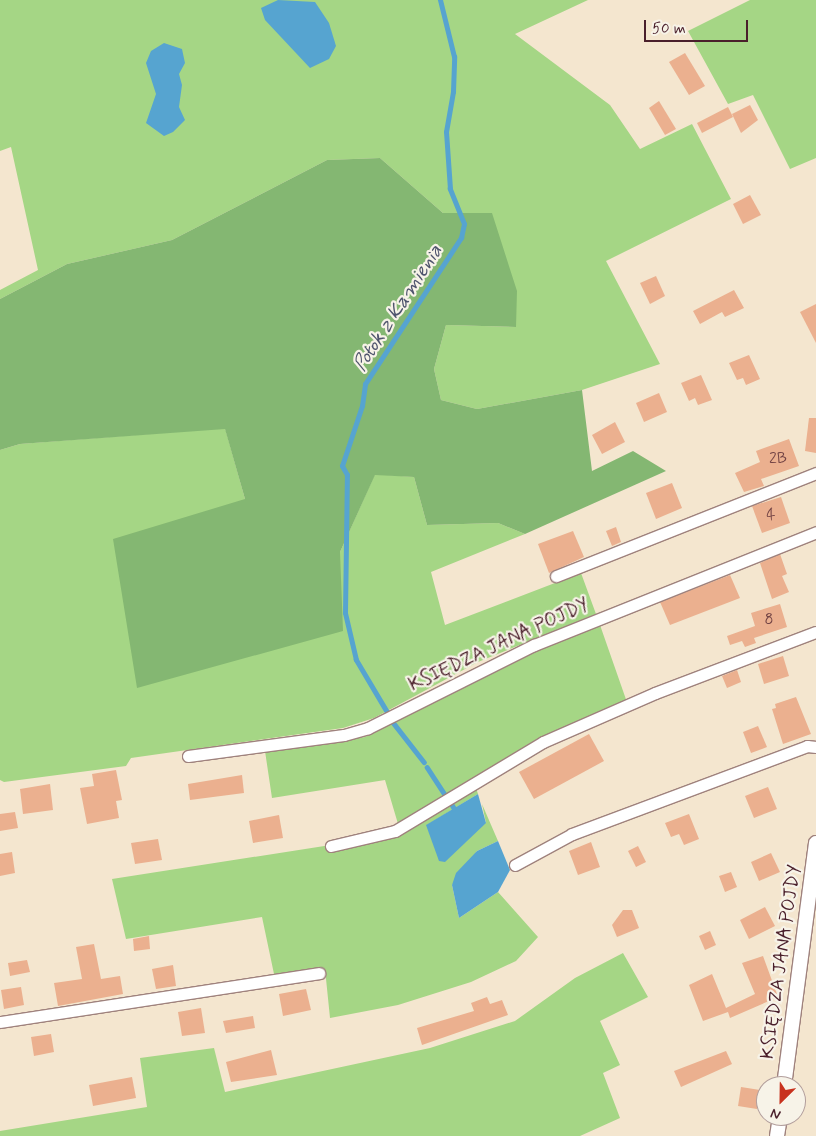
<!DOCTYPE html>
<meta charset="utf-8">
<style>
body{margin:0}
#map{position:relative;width:816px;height:1136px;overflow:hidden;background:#f4e6cf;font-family:Mynerve,sans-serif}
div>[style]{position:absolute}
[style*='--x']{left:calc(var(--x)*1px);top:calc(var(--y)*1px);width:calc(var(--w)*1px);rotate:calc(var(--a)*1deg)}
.green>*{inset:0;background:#a5d685}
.forest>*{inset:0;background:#84b772}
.water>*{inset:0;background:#56a4d0}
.stream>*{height:4.5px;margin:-2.25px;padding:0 2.25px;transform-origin:2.25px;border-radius:2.25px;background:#56a4d0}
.building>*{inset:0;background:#ebb08f}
.roads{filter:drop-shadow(1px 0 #9f827d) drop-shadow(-1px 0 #9f827d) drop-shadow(0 1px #9f827d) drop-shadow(0 -1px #9f827d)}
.minor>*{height:11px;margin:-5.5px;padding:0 5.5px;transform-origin:5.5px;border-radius:5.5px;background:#fff}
.tertiary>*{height:14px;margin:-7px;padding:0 7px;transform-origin:7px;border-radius:7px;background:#fff}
span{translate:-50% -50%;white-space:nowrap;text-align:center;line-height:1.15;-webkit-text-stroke:4.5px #f7f3e8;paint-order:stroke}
.number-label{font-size:16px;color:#724344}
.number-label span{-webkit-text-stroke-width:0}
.street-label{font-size:19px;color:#4a1f2b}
.water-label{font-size:20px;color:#4f546d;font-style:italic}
.north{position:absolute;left:756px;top:1076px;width:50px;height:50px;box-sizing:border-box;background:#f7f3e8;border:1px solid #b29e9c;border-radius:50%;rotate:203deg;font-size:14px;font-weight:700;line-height:20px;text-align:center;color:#4a1f2b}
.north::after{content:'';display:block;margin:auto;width:18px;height:22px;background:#c8321e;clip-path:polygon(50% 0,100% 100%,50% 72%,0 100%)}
.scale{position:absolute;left:644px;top:20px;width:104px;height:22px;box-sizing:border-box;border:2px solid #4a1f2b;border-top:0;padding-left:6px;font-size:15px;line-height:18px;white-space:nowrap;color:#4a1f2b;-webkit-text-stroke:4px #f7f3e8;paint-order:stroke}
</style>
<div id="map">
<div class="green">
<i style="clip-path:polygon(0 0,588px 0,515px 34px,610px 105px,640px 149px,692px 124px,731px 199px,606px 261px,660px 364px,582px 390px,477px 409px,441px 400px,434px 369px,446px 325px,515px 327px,443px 213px,380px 158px,327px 160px,172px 240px,67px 264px,0 299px,0 290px,38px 270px,11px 147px,0 151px)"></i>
<i style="clip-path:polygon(750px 0,816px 0,816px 158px,790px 169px,753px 95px,728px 104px,688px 31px)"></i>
<i style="clip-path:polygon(225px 428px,245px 499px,339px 590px,340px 552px,375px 474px,414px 477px,427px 525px,498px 523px,525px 534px,431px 572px,445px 625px,581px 573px,596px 614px,478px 662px,374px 718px,343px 728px,131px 758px,126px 766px,4px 782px,0 780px,0 450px,20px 444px)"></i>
<i style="clip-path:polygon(600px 625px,629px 708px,548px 745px,476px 788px,478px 794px,427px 825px,486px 823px,482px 804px,498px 841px,477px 851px,452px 885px,459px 918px,498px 892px,538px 937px,516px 961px,471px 982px,398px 1005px,330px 1018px,325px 969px,274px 974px,262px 917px,126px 939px,112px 879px,401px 834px,385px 780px,272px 798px,265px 751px,365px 737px,526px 655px)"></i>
<i style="clip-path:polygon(623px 953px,648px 997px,600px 1021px,620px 1065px,603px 1073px,620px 1118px,580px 1136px,0 1136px,0 1131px,147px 1107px,140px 1058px,214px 1048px,225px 1092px,430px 1048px,515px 1021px,575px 978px)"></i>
</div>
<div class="forest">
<i style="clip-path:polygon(380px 158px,443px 213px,492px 213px,517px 291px,516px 327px,446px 325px,434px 369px,441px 400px,477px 409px,582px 390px,592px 471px,633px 451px,666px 471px,525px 534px,498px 523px,427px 525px,414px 477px,375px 475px,340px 552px,343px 631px,137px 688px,113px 539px,245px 499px,225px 429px,20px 444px,0 450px,0 299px,67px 264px,172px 240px,327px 160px)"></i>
</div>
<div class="water">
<i style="clip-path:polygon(278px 0,315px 2px,329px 23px,336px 46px,329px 59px,310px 68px,265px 20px,261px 8px)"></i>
<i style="clip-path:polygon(164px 43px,182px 49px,185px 63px,179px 74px,182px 85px,179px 107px,185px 120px,173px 132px,164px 136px,146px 123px,156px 94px,146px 63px,151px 51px)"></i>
<i style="clip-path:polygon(478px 794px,486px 823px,445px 862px,439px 861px,426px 825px)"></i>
<i style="clip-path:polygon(498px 841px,510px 870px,498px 892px,459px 918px,452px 885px,456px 873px,477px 851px)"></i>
</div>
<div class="stream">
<i style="--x:388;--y:714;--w:63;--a:-120.7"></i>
<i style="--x:356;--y:660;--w:48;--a:-103.2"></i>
<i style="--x:345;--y:613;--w:138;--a:-89.2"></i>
<i style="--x:347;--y:475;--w:10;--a:-119"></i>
<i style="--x:342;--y:466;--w:63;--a:-71.6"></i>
<i style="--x:362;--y:406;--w:22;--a:-82"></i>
<i style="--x:365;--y:384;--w:175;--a:-56.7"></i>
<i style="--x:461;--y:238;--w:14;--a:-78"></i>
<i style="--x:464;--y:224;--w:38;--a:-112"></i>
<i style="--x:450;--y:189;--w:57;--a:-94"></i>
<i style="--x:446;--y:132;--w:41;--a:-80.1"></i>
<i style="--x:453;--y:92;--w:35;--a:-88"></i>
<i style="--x:454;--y:57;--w:59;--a:-103.8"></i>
<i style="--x:392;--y:721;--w:52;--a:52"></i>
<i style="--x:427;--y:767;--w:33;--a:57"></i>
<i style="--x:451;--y:803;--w:6;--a:59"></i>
</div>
<div class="building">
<i style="clip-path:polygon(685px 53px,705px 86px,689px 95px,669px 62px)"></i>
<i style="clip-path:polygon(659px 101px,676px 129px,665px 135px,649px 108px)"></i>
<i style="clip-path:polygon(750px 105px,758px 120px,741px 133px,732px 114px)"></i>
<i style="clip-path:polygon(728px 107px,733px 117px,702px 133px,697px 123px)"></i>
<i style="clip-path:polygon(750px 195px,761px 215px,743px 224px,733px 204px)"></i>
<i style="clip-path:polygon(656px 276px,665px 296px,650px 304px,640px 283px)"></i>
<i style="clip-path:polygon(734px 290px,744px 308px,725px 317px,722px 312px,700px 324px,693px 311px)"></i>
<i style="clip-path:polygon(816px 304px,816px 343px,800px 312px)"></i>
<i style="clip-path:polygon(749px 355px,760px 379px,746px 385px,743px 378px,737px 380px,729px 363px)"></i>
<i style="clip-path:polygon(701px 375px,712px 400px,698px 405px,695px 398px,689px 401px,681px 383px)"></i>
<i style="clip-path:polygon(659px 393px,667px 412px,644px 422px,636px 403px)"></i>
<i style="clip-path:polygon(809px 418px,816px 418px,816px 453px,805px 451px)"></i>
<i style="clip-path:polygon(615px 422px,625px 442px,602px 454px,592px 435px)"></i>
<i style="clip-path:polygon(789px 439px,799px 466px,761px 479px,764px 486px,744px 492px,735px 473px,760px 462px,756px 451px)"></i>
<i style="clip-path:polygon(672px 483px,682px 508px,656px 519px,646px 493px)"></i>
<i style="clip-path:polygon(781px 497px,790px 523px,762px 533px,752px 506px)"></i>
<i style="clip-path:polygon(616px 527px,621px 542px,612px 546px,606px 531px)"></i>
<i style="clip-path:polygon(573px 531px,584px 557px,549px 573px,538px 544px)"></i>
<i style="clip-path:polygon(780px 554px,787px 574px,782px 576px,789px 592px,772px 599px,760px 563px)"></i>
<i style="clip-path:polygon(730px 575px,740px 598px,670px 625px,660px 602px)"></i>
<i style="clip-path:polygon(780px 604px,787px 627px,754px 638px,756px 643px,745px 647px,742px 641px,730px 645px,727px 636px,755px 626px,751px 613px)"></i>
<i style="clip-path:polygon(783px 656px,789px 676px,764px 684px,758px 664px)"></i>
<i style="clip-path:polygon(737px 670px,741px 682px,727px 688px,722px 676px)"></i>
<i style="clip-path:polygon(796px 697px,811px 734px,783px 744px,772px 709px,776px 708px,775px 704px)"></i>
<i style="clip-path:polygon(758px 726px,767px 747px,751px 753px,743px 732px)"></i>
<i style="clip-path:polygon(589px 734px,604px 761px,534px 799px,519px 772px)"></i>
<i style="clip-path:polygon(116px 770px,122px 800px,116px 801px,119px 818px,87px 824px,80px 788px,94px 786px,92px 774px)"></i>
<i style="clip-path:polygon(242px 775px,244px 793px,190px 800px,188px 784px)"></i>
<i style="clip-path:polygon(50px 784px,53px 810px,23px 814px,20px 789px)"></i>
<i style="clip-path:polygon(768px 787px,777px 809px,754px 818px,745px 796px)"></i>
<i style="clip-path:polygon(15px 812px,18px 828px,0 831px,0 814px)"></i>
<i style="clip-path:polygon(689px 814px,699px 839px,684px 845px,679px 834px,671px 837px,665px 823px)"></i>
<i style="clip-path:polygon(279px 815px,283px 838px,253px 843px,249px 821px)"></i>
<i style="clip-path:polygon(158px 839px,162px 860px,135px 864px,131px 843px)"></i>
<i style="clip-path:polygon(591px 842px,600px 867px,578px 875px,569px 851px)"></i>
<i style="clip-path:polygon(638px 846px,646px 862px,636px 867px,628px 851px)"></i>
<i style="clip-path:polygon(12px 852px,15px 873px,0 876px,0 854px)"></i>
<i style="clip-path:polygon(771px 853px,780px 872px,759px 881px,751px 862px)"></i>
<i style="clip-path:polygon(731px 872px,737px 887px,725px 892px,719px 876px)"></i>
<i style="clip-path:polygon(765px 907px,775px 926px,749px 939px,740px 920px)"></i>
<i style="clip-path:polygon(623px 910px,632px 910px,639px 928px,617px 937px,612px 925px)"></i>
<i style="clip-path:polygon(710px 931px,716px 945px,705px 950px,699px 936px)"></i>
<i style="clip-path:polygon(149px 936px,150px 949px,134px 951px,133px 939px)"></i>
<i style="clip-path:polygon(94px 944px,101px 979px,120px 976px,123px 994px,58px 1006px,54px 983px,82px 979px,76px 947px)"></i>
<i style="clip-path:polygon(763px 956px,778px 997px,730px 1018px,728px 1012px,703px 1021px,689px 985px,712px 974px,726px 1008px,755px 994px,742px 963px)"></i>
<i style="clip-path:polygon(27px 960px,30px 972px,10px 976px,8px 963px)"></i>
<i style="clip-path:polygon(173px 965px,176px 986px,156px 989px,152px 969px)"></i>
<i style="clip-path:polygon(21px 987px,24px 1005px,4px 1009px,1px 990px)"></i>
<i style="clip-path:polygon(306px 989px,311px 1010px,283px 1016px,279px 994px)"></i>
<i style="clip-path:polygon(487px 997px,490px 1004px,502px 1000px,508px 1015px,422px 1045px,417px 1028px,474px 1011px,471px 1003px)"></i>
<i style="clip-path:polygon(201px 1008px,205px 1033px,182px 1036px,178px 1012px)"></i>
<i style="clip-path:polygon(253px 1016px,255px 1028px,226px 1033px,223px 1021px)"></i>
<i style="clip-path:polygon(51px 1034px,54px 1052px,34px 1056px,31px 1037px)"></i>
<i style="clip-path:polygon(271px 1050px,277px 1075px,231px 1082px,226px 1062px)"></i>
<i style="clip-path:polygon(726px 1051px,732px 1064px,681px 1087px,674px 1071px)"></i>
<i style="clip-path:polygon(132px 1077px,136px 1098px,93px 1106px,89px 1085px)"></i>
<i style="clip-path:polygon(741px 1087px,760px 1090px,757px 1109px,738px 1106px)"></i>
</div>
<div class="roads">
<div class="minor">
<i style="--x:556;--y:576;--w:280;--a:-21.6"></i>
<i style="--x:188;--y:756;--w:157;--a:-7.7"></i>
<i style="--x:344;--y:735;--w:25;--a:-16"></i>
<i style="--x:368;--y:728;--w:186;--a:-26.6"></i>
<i style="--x:534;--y:645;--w:304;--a:-21.8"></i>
<i style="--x:331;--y:846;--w:66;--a:-13.2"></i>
<i style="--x:395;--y:831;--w:173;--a:-31"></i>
<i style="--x:543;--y:742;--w:122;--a:-23.6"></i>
<i style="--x:655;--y:693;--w:172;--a:-20.8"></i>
<i style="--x:515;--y:865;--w:65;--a:-28.5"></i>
<i style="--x:572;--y:834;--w:251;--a:-20.5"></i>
<i style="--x:807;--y:746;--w:9;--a:6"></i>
<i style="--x:0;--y:1022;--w:323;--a:-8.7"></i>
</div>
<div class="tertiary">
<i style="--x:784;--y:1086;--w:245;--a:-82.5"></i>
<i style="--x:777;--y:1136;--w:20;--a:-81"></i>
</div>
</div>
<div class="number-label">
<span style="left:778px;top:459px">2B</span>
<span style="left:771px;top:515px">4</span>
<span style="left:769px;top:620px">8</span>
</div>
<div class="street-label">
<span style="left:499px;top:645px;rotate:-25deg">KSIĘDZA JANA POJDY</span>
<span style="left:781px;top:962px;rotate:-82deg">KSIĘDZA JANA POJDY</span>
</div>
<div class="water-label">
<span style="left:398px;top:308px;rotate:-57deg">Potok z Kamienia</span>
</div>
<div class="north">N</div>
<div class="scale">50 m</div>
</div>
